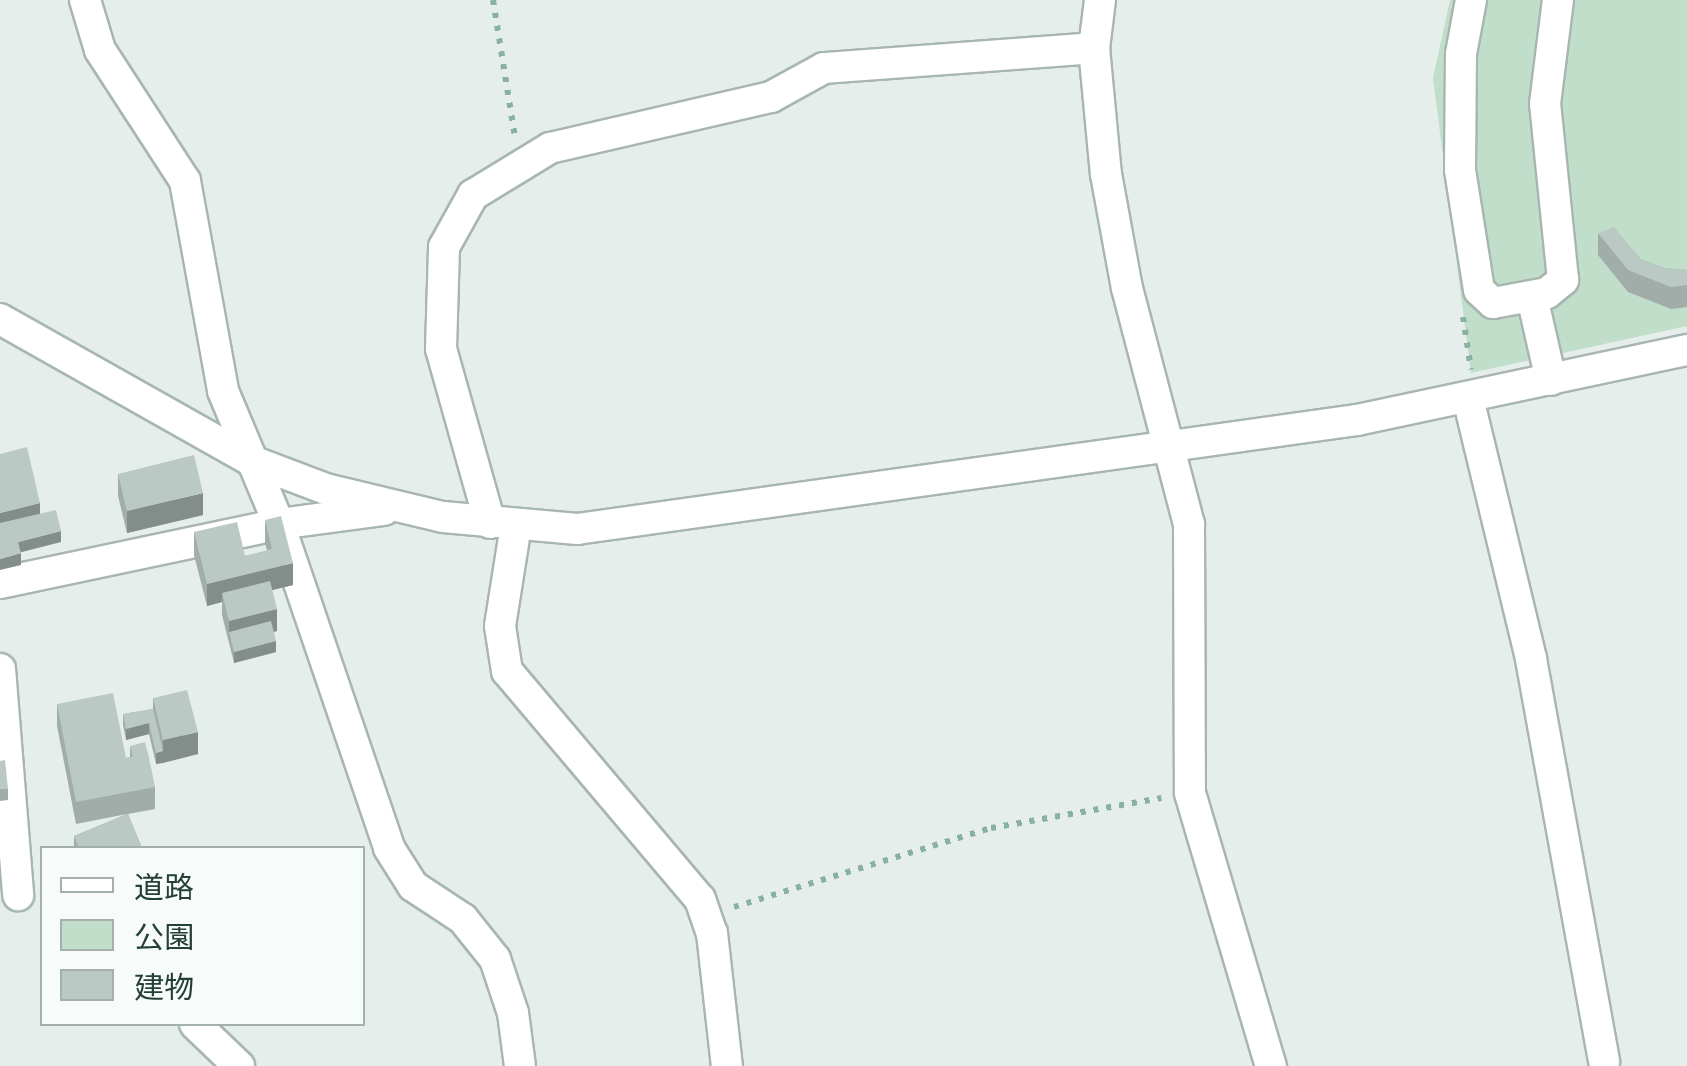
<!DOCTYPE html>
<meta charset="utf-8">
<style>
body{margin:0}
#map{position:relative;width:1687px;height:1066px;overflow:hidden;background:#e6eeeb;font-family:"Public Sans","Noto Sans JP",sans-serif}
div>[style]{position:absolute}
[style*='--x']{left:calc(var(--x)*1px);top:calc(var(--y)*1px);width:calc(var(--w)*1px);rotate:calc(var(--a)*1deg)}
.green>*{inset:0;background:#c0dec9}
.path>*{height:6px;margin-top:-3px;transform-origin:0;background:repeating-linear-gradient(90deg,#88b0a5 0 5px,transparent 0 13px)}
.roads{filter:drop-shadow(2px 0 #a8b6b2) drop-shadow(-2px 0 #a8b6b2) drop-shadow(0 2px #a8b6b2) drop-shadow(0 -2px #a8b6b2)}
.minor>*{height:30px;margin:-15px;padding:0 15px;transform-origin:15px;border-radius:15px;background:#fff}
.wall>*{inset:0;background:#a1ada9}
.shaded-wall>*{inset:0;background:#838d89}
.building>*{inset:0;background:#bbc9c4}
span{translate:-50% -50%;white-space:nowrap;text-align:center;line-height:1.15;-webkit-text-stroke:10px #f7fbf9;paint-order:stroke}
.legend{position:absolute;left:40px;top:846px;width:325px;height:180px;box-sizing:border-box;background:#f7fbf9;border:2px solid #a3b0ac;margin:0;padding:12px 18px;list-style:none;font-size:30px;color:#254039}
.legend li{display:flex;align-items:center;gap:20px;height:50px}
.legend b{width:50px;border:2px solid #a3b0ac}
</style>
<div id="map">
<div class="green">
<i style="clip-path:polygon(1450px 0,1687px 0,1687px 326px,1471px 373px,1433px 78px)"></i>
</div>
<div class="path">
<i style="--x:493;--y:0;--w:139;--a:80.9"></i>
<i style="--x:1463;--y:317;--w:53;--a:81.3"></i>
<i style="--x:734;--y:907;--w:269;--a:-17.1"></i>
<i style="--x:991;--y:828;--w:173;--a:-10"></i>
</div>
<div class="roads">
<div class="minor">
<i style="--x:85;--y:0;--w:52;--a:73.3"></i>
<i style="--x:100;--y:50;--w:156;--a:57"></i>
<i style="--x:185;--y:181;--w:213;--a:79.7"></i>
<i style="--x:223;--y:391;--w:144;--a:67.2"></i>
<i style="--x:279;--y:524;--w:342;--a:71.2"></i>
<i style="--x:389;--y:848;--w:45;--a:57.7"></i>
<i style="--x:413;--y:886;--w:60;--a:33.4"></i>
<i style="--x:463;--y:919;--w:51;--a:51.3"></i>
<i style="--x:495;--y:959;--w:57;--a:71.6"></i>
<i style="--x:513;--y:1013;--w:53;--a:82.5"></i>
<i style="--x:1100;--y:0;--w:48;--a:97.1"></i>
<i style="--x:1094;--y:48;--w:127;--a:84.6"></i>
<i style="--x:1106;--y:174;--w:116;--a:79.6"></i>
<i style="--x:1127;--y:288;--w:244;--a:75.3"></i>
<i style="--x:1189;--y:524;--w:269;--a:89.8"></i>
<i style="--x:1190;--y:793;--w:285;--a:73.5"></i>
<i style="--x:1471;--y:0;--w:55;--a:100.5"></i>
<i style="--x:1461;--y:54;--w:116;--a:90.5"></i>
<i style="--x:1460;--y:170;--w:121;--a:81"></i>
<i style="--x:1479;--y:290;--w:19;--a:43"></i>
<i style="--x:1493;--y:303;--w:55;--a:-10.5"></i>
<i style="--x:1547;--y:293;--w:21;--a:-39"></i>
<i style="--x:1563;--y:280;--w:177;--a:-95.8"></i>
<i style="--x:1545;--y:104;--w:105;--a:-82.9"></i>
<i style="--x:1532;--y:297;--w:85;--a:77.1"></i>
<i style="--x:0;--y:319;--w:289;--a:29.4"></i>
<i style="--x:252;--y:461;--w:79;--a:20.7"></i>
<i style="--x:326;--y:489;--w:120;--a:13.5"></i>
<i style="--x:443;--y:517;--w:135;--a:5.1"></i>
<i style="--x:577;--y:529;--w:788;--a:-7.96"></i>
<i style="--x:1357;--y:420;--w:337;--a:-12"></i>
<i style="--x:1468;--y:398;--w:268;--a:76.4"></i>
<i style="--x:1531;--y:659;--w:409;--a:79.7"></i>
<i style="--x:490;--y:523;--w:181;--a:-105.7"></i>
<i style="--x:441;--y:349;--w:102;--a:-88.3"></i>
<i style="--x:444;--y:247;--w:60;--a:-60.9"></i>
<i style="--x:473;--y:195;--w:90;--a:-31.4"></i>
<i style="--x:550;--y:148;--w:227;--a:-13"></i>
<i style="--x:771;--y:97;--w:60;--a:-28.7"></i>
<i style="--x:824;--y:68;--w:271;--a:-4.2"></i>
<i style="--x:516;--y:525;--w:102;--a:99"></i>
<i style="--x:500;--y:626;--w:46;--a:81.2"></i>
<i style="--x:507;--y:671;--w:299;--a:49.8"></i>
<i style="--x:700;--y:899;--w:36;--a:71"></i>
<i style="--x:712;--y:933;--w:134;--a:83.6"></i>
<i style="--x:0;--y:583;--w:285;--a:-11.9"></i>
<i style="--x:279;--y:524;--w:106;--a:-7.6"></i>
<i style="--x:0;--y:669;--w:227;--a:85.4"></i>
<i style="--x:195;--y:1024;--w:61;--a:43.7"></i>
</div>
</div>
<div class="wall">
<i style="clip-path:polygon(1598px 233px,1641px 259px,1664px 268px,1687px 270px,1687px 307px,1671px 309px,1628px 292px,1598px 255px)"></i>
<i style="clip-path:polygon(118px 474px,203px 515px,127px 533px,118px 496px)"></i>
<i style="clip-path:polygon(265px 520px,293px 585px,272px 590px,277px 631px,274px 632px,276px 652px,234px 663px,222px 615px,222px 602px,207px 606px,194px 555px,194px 532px,245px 556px,267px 551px,265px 542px)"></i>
<i style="clip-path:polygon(153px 698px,198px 754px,156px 764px,149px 734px,126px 740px,123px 725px,123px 714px,153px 709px)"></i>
<i style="clip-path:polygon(57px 704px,126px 758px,130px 757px,130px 746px,155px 787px,155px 809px,128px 814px,142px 848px,74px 848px,74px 836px,127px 814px,76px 824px,57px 726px)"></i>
<i style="clip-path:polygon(0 761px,8px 789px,8px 800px,0 801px)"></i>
</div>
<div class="shaded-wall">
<i style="clip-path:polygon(203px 493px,203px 515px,127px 533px,127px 511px)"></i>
<i style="clip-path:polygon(40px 503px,40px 525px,0 535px,0 513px)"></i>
<i style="clip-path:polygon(61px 531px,61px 542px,18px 553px,18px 542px)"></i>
<i style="clip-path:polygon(21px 553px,21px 565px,0 570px,0 559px)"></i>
<i style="clip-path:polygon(293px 563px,293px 585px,224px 602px,222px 593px,222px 602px,207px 606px,207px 584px)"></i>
<i style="clip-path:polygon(277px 609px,277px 631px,232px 642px,229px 632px,229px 643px,229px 621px)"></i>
<i style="clip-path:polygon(276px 641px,276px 652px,234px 663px,234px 652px)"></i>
<i style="clip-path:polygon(149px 723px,149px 734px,126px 740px,126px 729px)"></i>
<i style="clip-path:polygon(198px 732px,198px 754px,163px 763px,163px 740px)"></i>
<i style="clip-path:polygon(163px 751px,163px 763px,156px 764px,156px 753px)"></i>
</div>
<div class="building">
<i style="clip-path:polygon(1614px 227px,1641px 259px,1664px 268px,1687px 270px,1687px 285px,1671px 287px,1628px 270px,1598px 233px)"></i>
<i style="clip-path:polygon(27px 447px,40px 503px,0 513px,0 454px)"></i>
<i style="clip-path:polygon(194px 455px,203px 493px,127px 511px,118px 474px)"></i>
<i style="clip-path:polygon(56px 510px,61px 531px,18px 542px,21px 553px,0 559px,0 523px)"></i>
<i style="clip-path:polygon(281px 516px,293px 563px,207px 584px,194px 532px,237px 522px,245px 556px,272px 549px,265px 520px)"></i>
<i style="clip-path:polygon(270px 581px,277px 609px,229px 621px,222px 593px)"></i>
<i style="clip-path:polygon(271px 621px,276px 641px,234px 652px,229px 632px)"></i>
<i style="clip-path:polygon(187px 690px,198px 732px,163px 740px,153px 698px)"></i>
<i style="clip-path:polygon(113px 693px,126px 758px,148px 753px,155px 787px,76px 802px,57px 704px)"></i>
<i style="clip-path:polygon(153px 709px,163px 751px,156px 753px,149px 723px,126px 729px,123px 714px)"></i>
<i style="clip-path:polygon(145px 742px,148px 754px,133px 757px,130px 746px)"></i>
<i style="clip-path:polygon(5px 760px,8px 789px,0 789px,0 761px)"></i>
<i style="clip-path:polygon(128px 814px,142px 848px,79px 848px,74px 836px)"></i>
</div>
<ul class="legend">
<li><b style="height:12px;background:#fff"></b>道路</li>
<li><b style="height:28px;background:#c0dec9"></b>公園</li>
<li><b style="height:28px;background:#bbc9c4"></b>建物</li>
</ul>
</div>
